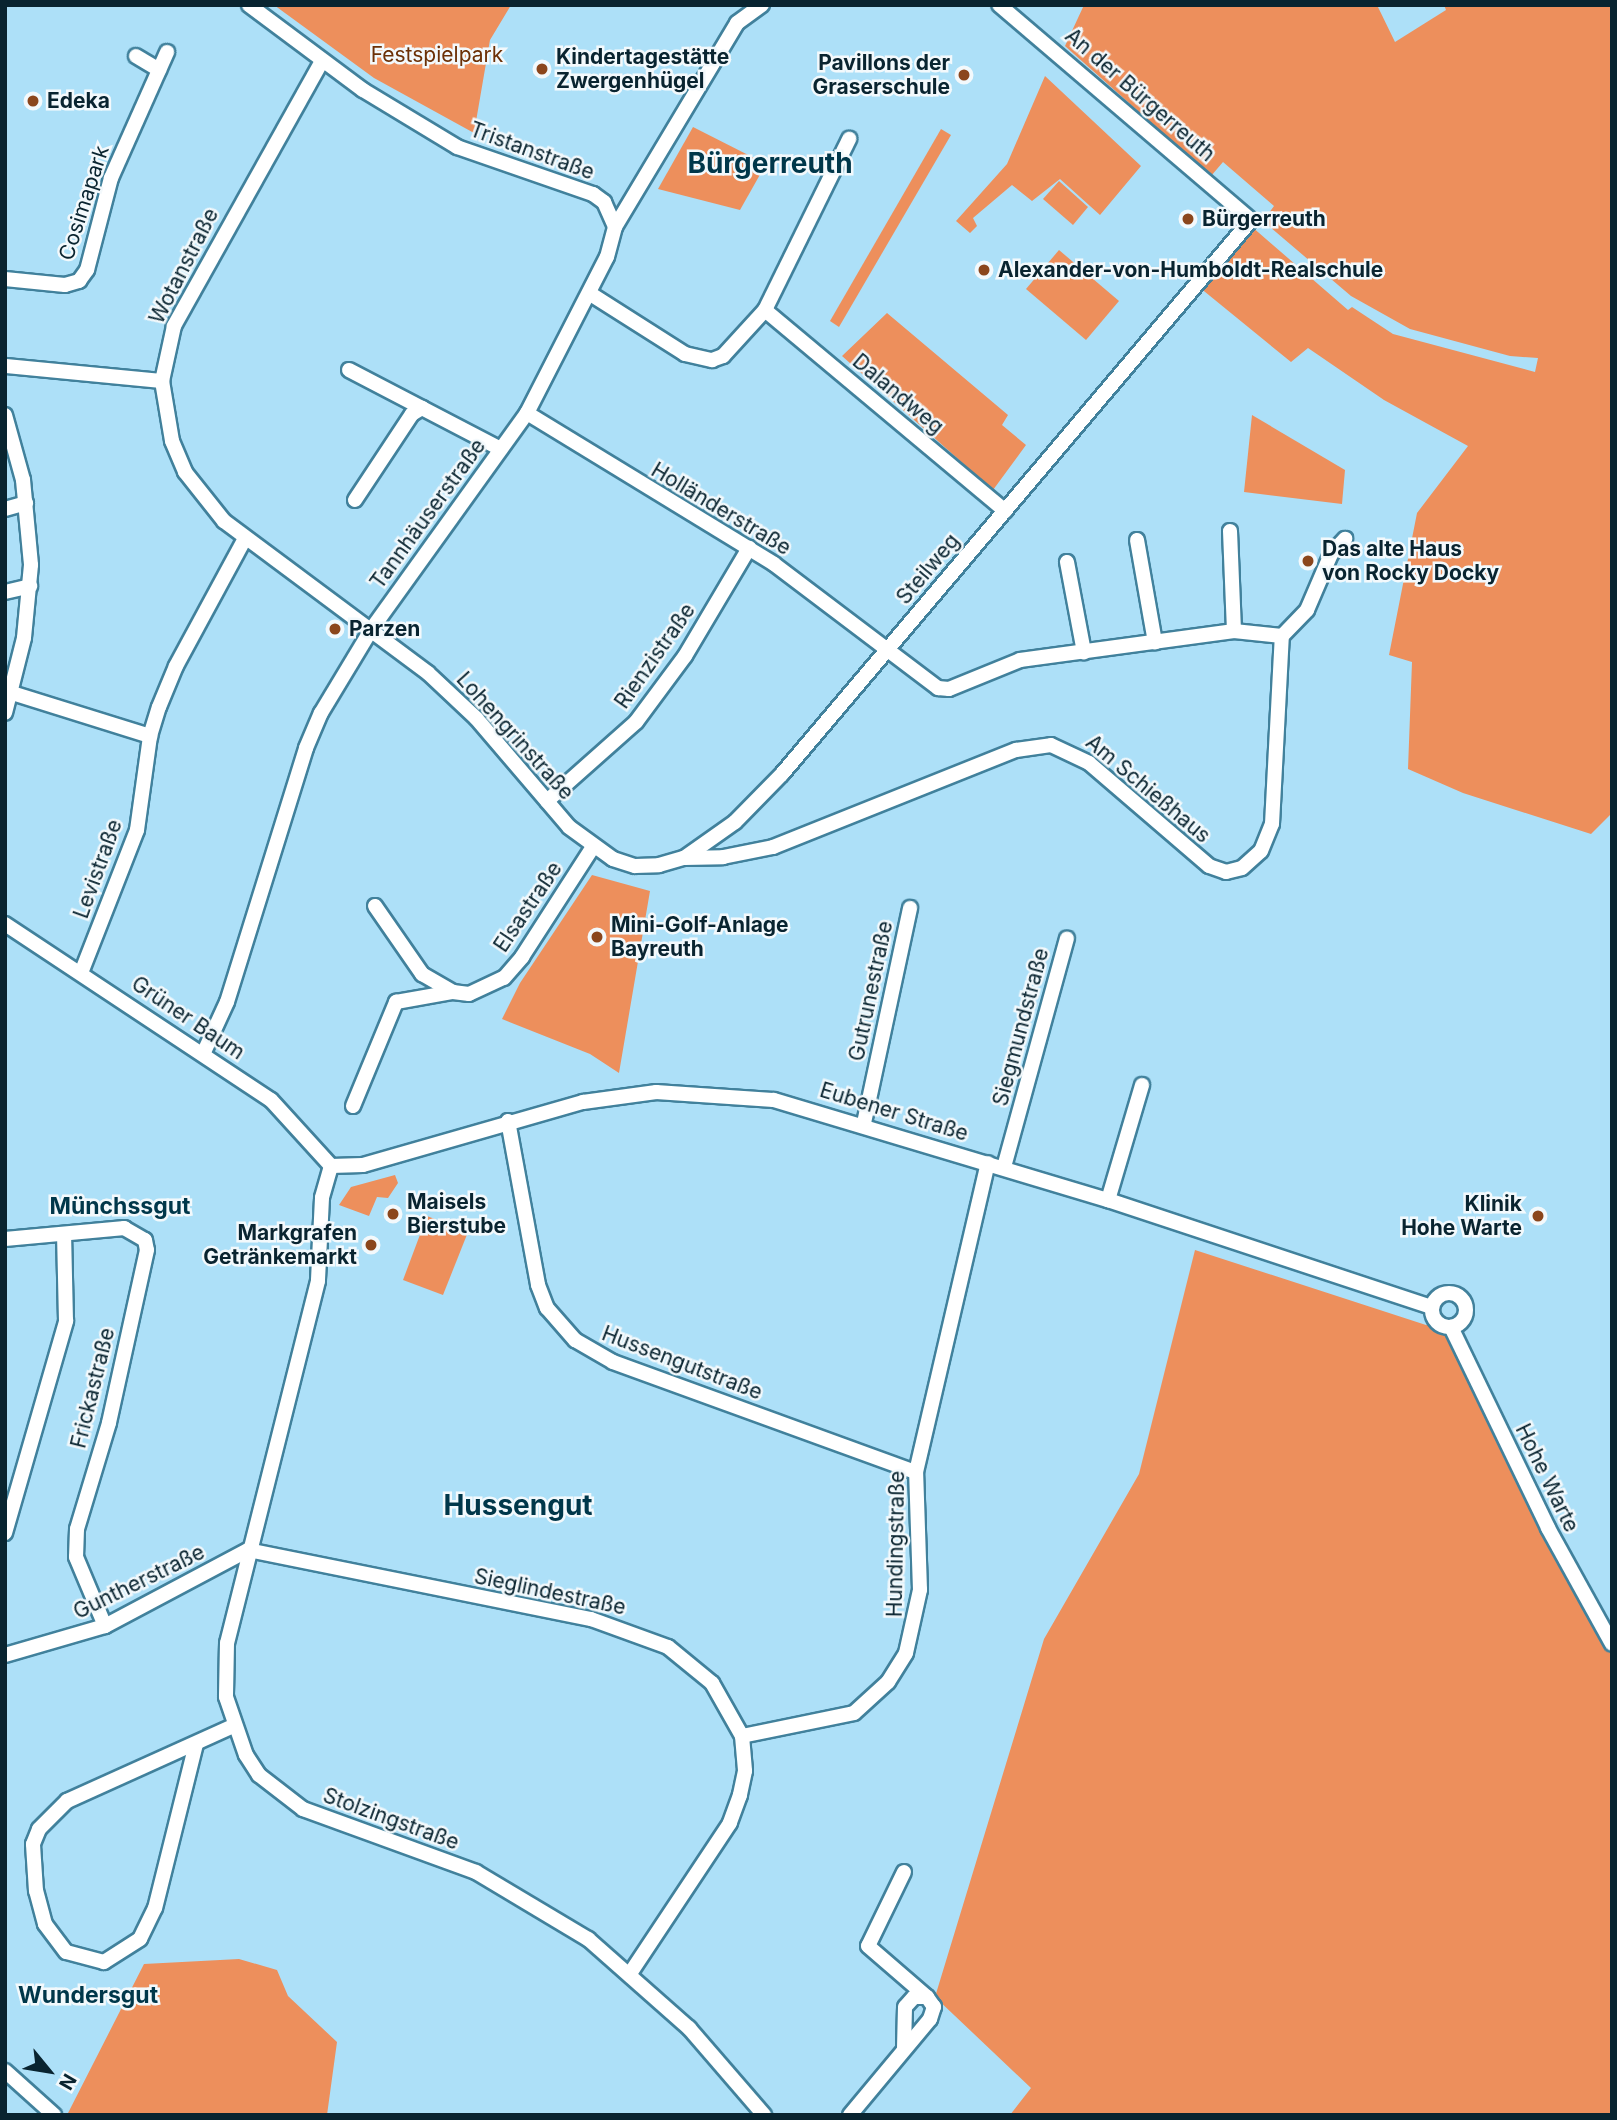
<!DOCTYPE html>
<meta charset="utf-8">
<style>
body{margin:0}
#map{position:relative;width:1617px;height:2120px;overflow:hidden;background:#ade0f8;font-family:Inter,sans-serif}
div>[style]{position:absolute}
[style*='--x']{left:calc(var(--x)*1px);top:calc(var(--y)*1px);width:calc(var(--w)*1px);rotate:calc(var(--a)*1deg)}
.green>*{inset:0;background:#ed8f5c}
.roads{filter:drop-shadow(2px 0 #41819c) drop-shadow(-2px 0 #41819c) drop-shadow(0 2px #41819c) drop-shadow(0 -2px #41819c)}
.minor>*{height:14px;margin:-7px;padding:0 7px;transform-origin:7px;border-radius:7px;background:#fff}
.minor>.ring{margin:-7px;padding:0;box-sizing:content-box;background:none;border:14px solid #fff;border-radius:50%}
.dots>*{width:19px;height:19px;translate:-50% -50%;box-sizing:border-box;border:4px solid #f3f9fc;border-radius:50%}
span{translate:-50% -50%;white-space:nowrap;text-align:center;line-height:1.15;-webkit-text-stroke:5px #f3f9fc;paint-order:stroke}
.park-label{font-size:21px;color:#6c3006}
.poi-label{font-size:21px;color:#092430;font-weight:700}
.left{translate:0 -50%;text-align:left}
.right{translate:-100% -50%;text-align:right}
.street-label{font-size:21px;color:#092430}
.neighbourhood-label{font-size:23px;color:#00374a;font-weight:700}
.district-label{font-size:28px;color:#00374a;font-weight:700}
.frame{position:absolute;inset:0;border:7px solid #092430;pointer-events:none}
.north{position:absolute;left:14px;top:2036px;width:70px;height:70px;-webkit-text-stroke:5px #f3f9fc;paint-order:stroke;rotate:120deg;font-size:19px;font-weight:700;line-height:28px;text-align:center;color:#092430}
.north::after{content:'';display:block;margin:auto;width:24px;height:32px;background:#092430;clip-path:polygon(50% 0,100% 100%,50% 72%,0 100%)}
</style>
<div id="map">
<div class="green">
<i style="clip-path:polygon(274px 5px,511px 5px,490px 40px,474px 133px,374px 78px)"></i>
<i style="clip-path:polygon(1084px 5px,1377px 5px,1395px 42px,1446px 10px,1444px 5px,1612px 5px,1612px 813px,1591px 834px,1463px 793px,1408px 769px,1412px 662px,1389px 655px,1417px 513px,1468px 446px,1384px 400px,1308px 348px,1291px 362px,1199px 287px,1251px 226px,1348px 310px,1352px 307px,1393px 334px,1535px 372px,1538px 358px,1510px 356px,1410px 329px,1351px 296px,1263px 221px,1274px 206px,1223px 162px,1211px 176px,1065px 46px)"></i>
<i style="clip-path:polygon(1045px 76px,1141px 166px,1100px 215px,1060px 179px,1032px 201px,1012px 185px,973px 218px,977px 226px,970px 233px,956px 221px,1007px 164px)"></i>
<i style="clip-path:polygon(693px 127px,766px 164px,740px 210px,658px 189px)"></i>
<i style="clip-path:polygon(941px 129px,951px 135px,839px 327px,830px 321px)"></i>
<i style="clip-path:polygon(1059px 181px,1088px 207px,1073px 225px,1043px 199px)"></i>
<i style="clip-path:polygon(1059px 250px,1119px 301px,1086px 340px,1026px 289px)"></i>
<i style="clip-path:polygon(887px 313px,1008px 415px,1002px 425px,1026px 445px,993px 490px,842px 356px)"></i>
<i style="clip-path:polygon(1252px 415px,1345px 470px,1342px 504px,1244px 492px)"></i>
<i style="clip-path:polygon(592px 875px,650px 891px,619px 1073px,590px 1054px,502px 1019px,520px 983px)"></i>
<i style="clip-path:polygon(395px 1175px,398px 1183px,388px 1198px,377px 1197px,369px 1216px,339px 1205px,351px 1187px)"></i>
<i style="clip-path:polygon(427px 1216px,468px 1232px,443px 1295px,403px 1280px)"></i>
<i style="clip-path:polygon(1195px 1250px,1426px 1325px,1447px 1327px,1612px 1644px,1612px 2115px,1010px 2115px,1031px 2088px,935px 1997px,1044px 1639px,1139px 1474px)"></i>
<i style="clip-path:polygon(239px 1959px,277px 1970px,288px 1996px,337px 2042px,327px 2115px,67px 2115px,144px 1964px)"></i>
</div>
<div class="roads">
<div class="minor">
<i style="--x:249;--y:5;--w:142;--a:36.7"></i>
<i style="--x:363;--y:90;--w:110;--a:31.2"></i>
<i style="--x:457;--y:147;--w:144;--a:19.1"></i>
<i style="--x:593;--y:194;--w:14;--a:36"></i>
<i style="--x:604;--y:202;--w:27;--a:66"></i>
<i style="--x:136;--y:56;--w:27;--a:31"></i>
<i style="--x:322;--y:61;--w:304;--a:119.2"></i>
<i style="--x:174;--y:326;--w:56;--a:102.3"></i>
<i style="--x:162;--y:381;--w:61;--a:80.5"></i>
<i style="--x:172;--y:441;--w:34;--a:67"></i>
<i style="--x:185;--y:472;--w:63;--a:51.5"></i>
<i style="--x:224;--y:521;--w:254;--a:36.7"></i>
<i style="--x:428;--y:673;--w:66;--a:43.2"></i>
<i style="--x:476;--y:718;--w:143;--a:49.5"></i>
<i style="--x:569;--y:827;--w:54;--a:36"></i>
<i style="--x:613;--y:859;--w:23;--a:18"></i>
<i style="--x:635;--y:866;--w:24;--a:-2"></i>
<i style="--x:659;--y:865;--w:26;--a:-16"></i>
<i style="--x:684;--y:858;--w:62;--a:-35.2"></i>
<i style="--x:735;--y:822;--w:67;--a:-45.6"></i>
<i style="--x:782;--y:774;--w:726;--a:-49.75"></i>
<i style="--x:1251;--y:220;--w:331;--a:-139.5"></i>
<i style="--x:5;--y:279;--w:60;--a:5.7"></i>
<i style="--x:65;--y:285;--w:15;--a:-16"></i>
<i style="--x:79;--y:281;--w:14;--a:-54"></i>
<i style="--x:87;--y:270;--w:95;--a:-75.4"></i>
<i style="--x:111;--y:178;--w:138;--a:-66"></i>
<i style="--x:589;--y:293;--w:114;--a:32.4"></i>
<i style="--x:685;--y:354;--w:28;--a:13"></i>
<i style="--x:712;--y:360;--w:12;--a:-20"></i>
<i style="--x:723;--y:356;--w:62;--a:-47.6"></i>
<i style="--x:765;--y:310;--w:191;--a:-63.8"></i>
<i style="--x:765;--y:310;--w:313;--a:39.9"></i>
<i style="--x:5;--y:366;--w:158;--a:5.5"></i>
<i style="--x:349;--y:370;--w:171;--a:27.5"></i>
<i style="--x:527;--y:413;--w:289;--a:31.4"></i>
<i style="--x:774;--y:564;--w:206;--a:37.1"></i>
<i style="--x:938;--y:688;--w:11;--a:5"></i>
<i style="--x:949;--y:689;--w:77;--a:-22.2"></i>
<i style="--x:1020;--y:660;--w:216;--a:-7.7"></i>
<i style="--x:1234;--y:631;--w:48;--a:5.9"></i>
<i style="--x:5;--y:415;--w:67;--a:74.5"></i>
<i style="--x:23;--y:480;--w:85;--a:84.6"></i>
<i style="--x:31;--y:565;--w:73;--a:95.5"></i>
<i style="--x:24;--y:638;--w:77;--a:104.2"></i>
<i style="--x:355;--y:500;--w:103;--a:-56.5"></i>
<i style="--x:412;--y:414;--w:12;--a:-31"></i>
<i style="--x:5;--y:509;--w:22;--a:-16"></i>
<i style="--x:1230;--y:531;--w:100;--a:87.7"></i>
<i style="--x:1137;--y:540;--w:104;--a:80"></i>
<i style="--x:1067;--y:562;--w:92;--a:79.3"></i>
<i style="--x:5;--y:592;--w:26;--a:-13"></i>
<i style="--x:12;--y:693;--w:145;--a:17.3"></i>
<i style="--x:547;--y:801;--w:119;--a:-41.6"></i>
<i style="--x:636;--y:722;--w:82;--a:-53.4"></i>
<i style="--x:685;--y:656;--w:126;--a:-59.3"></i>
<i style="--x:684;--y:858;--w:39;--a:-1"></i>
<i style="--x:723;--y:857;--w:51;--a:-11.3"></i>
<i style="--x:773;--y:847;--w:262;--a:-21.8"></i>
<i style="--x:1016;--y:750;--w:35;--a:-8"></i>
<i style="--x:1051;--y:745;--w:42;--a:25.3"></i>
<i style="--x:1089;--y:763;--w:158;--a:40.6"></i>
<i style="--x:1209;--y:866;--w:18;--a:19"></i>
<i style="--x:1226;--y:872;--w:16;--a:-14"></i>
<i style="--x:1242;--y:868;--w:25;--a:-42"></i>
<i style="--x:1261;--y:851;--w:29;--a:-68"></i>
<i style="--x:1272;--y:824;--w:188;--a:-87"></i>
<i style="--x:1282;--y:636;--w:36;--a:-46"></i>
<i style="--x:1307;--y:610;--w:61;--a:-66.8"></i>
<i style="--x:1331;--y:554;--w:21;--a:-47"></i>
<i style="--x:375;--y:906;--w:83;--a:55.3"></i>
<i style="--x:422;--y:974;--w:36;--a:30"></i>
<i style="--x:453;--y:992;--w:16;--a:7"></i>
<i style="--x:469;--y:994;--w:38;--a:-25"></i>
<i style="--x:504;--y:978;--w:28;--a:-49"></i>
<i style="--x:522;--y:957;--w:131;--a:-57.2"></i>
<i style="--x:5;--y:924;--w:319;--a:33.5"></i>
<i style="--x:271;--y:1100;--w:89;--a:47.7"></i>
<i style="--x:331;--y:1166;--w:32;--a:-2"></i>
<i style="--x:363;--y:1165;--w:229;--a:-16"></i>
<i style="--x:583;--y:1102;--w:74;--a:-7.8"></i>
<i style="--x:656;--y:1092;--w:118;--a:3.9"></i>
<i style="--x:774;--y:1100;--w:349;--a:16.7"></i>
<i style="--x:1108;--y:1200;--w:341;--a:18.3"></i>
<i style="--x:81;--y:973;--w:154;--a:-68.6"></i>
<i style="--x:137;--y:830;--w:95;--a:-82.1"></i>
<i style="--x:150;--y:736;--w:30;--a:-73"></i>
<i style="--x:159;--y:707;--w:44;--a:-67.5"></i>
<i style="--x:176;--y:666;--w:143;--a:-61.6"></i>
<i style="--x:204;--y:1052;--w:55;--a:-65.3"></i>
<i style="--x:227;--y:1002;--w:266;--a:-72.7"></i>
<i style="--x:306;--y:748;--w:38;--a:-67"></i>
<i style="--x:321;--y:713;--w:97;--a:-58.9"></i>
<i style="--x:371;--y:630;--w:267;--a:-54.3"></i>
<i style="--x:527;--y:413;--w:175;--a:-62.9"></i>
<i style="--x:607;--y:257;--w:31;--a:-75"></i>
<i style="--x:615;--y:227;--w:238;--a:-59.1"></i>
<i style="--x:737;--y:23;--w:31;--a:-36"></i>
<i style="--x:353;--y:1106;--w:113;--a:-67.5"></i>
<i style="--x:396;--y:1002;--w:58;--a:-10"></i>
<i style="--x:508;--y:1121;--w:167;--a:79.6"></i>
<i style="--x:538;--y:1285;--w:25;--a:69"></i>
<i style="--x:547;--y:1308;--w:43;--a:48.8"></i>
<i style="--x:575;--y:1340;--w:44;--a:30.1"></i>
<i style="--x:613;--y:1362;--w:322;--a:20"></i>
<i style="--x:864;--y:1123;--w:220;--a:-77.9"></i>
<i style="--x:331;--y:1166;--w:33;--a:106"></i>
<i style="--x:322;--y:1198;--w:83;--a:92.8"></i>
<i style="--x:318;--y:1281;--w:373;--a:104.1"></i>
<i style="--x:227;--y:1643;--w:54;--a:91.1"></i>
<i style="--x:226;--y:1697;--w:61;--a:71"></i>
<i style="--x:246;--y:1755;--w:24;--a:57"></i>
<i style="--x:259;--y:1775;--w:56;--a:37.7"></i>
<i style="--x:303;--y:1809;--w:184;--a:20"></i>
<i style="--x:476;--y:1872;--w:131;--a:30.9"></i>
<i style="--x:588;--y:1939;--w:135;--a:41.4"></i>
<i style="--x:689;--y:2028;--w:115;--a:49.2"></i>
<i style="--x:1004;--y:1167;--w:237;--a:-74.6"></i>
<i style="--x:1108;--y:1200;--w:120;--a:-73.5"></i>
<i style="--x:5;--y:1239;--w:120;--a:-5.3"></i>
<i style="--x:124;--y:1228;--w:24;--a:30"></i>
<i style="--x:145;--y:1240;--w:10;--a:79"></i>
<i style="--x:147;--y:1250;--w:177;--a:102.4"></i>
<i style="--x:109;--y:1423;--w:111;--a:106.8"></i>
<i style="--x:77;--y:1529;--w:28;--a:92"></i>
<i style="--x:76;--y:1557;--w:75;--a:67.2"></i>
<i class="ring" style="left:1432px;top:1293px;width:20px;height:20px"></i>
<i style="--x:1451;--y:1327;--w:223;--a:64.2"></i>
<i style="--x:1548;--y:1528;--w:132;--a:61.1"></i>
<i style="--x:5;--y:1533;--w:221;--a:-73.9"></i>
<i style="--x:66;--y:1321;--w:86;--a:-91.3"></i>
<i style="--x:248;--y:1550;--w:350;--a:11.4"></i>
<i style="--x:591;--y:1619;--w:82;--a:20"></i>
<i style="--x:668;--y:1647;--w:57;--a:39.3"></i>
<i style="--x:712;--y:1683;--w:61;--a:60.5"></i>
<i style="--x:742;--y:1736;--w:35;--a:85"></i>
<i style="--x:745;--y:1771;--w:25;--a:102"></i>
<i style="--x:740;--y:1795;--w:30;--a:110"></i>
<i style="--x:730;--y:1823;--w:179;--a:123.6"></i>
<i style="--x:5;--y:1655;--w:104;--a:-16.2"></i>
<i style="--x:105;--y:1626;--w:162;--a:-28"></i>
<i style="--x:742;--y:1736;--w:114;--a:-11.6"></i>
<i style="--x:854;--y:1713;--w:46;--a:-42.4"></i>
<i style="--x:888;--y:1682;--w:34;--a:-58"></i>
<i style="--x:906;--y:1653;--w:65;--a:-77.5"></i>
<i style="--x:920;--y:1590;--w:118;--a:-91.9"></i>
<i style="--x:916;--y:1472;--w:317;--a:-76.9"></i>
<i style="--x:196;--y:1744;--w:169;--a:104"></i>
<i style="--x:155;--y:1908;--w:34;--a:116"></i>
<i style="--x:140;--y:1939;--w:43;--a:147.4"></i>
<i style="--x:104;--y:1962;--w:39;--a:-165"></i>
<i style="--x:66;--y:1952;--w:35;--a:-127"></i>
<i style="--x:45;--y:1924;--w:34;--a:-105"></i>
<i style="--x:36;--y:1891;--w:47;--a:-93.7"></i>
<i style="--x:33;--y:1844;--w:16;--a:-68"></i>
<i style="--x:39;--y:1829;--w:40;--a:-45"></i>
<i style="--x:67;--y:1801;--w:182;--a:-24.3"></i>
<i style="--x:904;--y:1872;--w:82;--a:115.9"></i>
<i style="--x:868;--y:1946;--w:78;--a:40.8"></i>
<i style="--x:5;--y:2071;--w:66;--a:41.9"></i>
<i style="--x:850;--y:2115;--w:125;--a:-50.2"></i>
<i style="--x:930;--y:2019;--w:13;--a:-72"></i>
<i style="--x:934;--y:2007;--w:12;--a:-125"></i>
<i style="--x:927;--y:1997;--w:13;--a:180"></i>
<i style="--x:914;--y:1997;--w:13;--a:132"></i>
<i style="--x:905;--y:2007;--w:41;--a:91.4"></i>
</div>
</div>
<div class="dots">
<i style="left:542px;top:69px;background:#8b461c"></i>
<i style="left:964px;top:75px;background:#8b461c"></i>
<i style="left:33px;top:101px;background:#8b461c"></i>
<i style="left:1188px;top:219px;background:#8b461c"></i>
<i style="left:984px;top:270px;background:#8b461c"></i>
<i style="left:1308px;top:561px;background:#8b461c"></i>
<i style="left:335px;top:629px;background:#8b461c"></i>
<i style="left:597px;top:937px;background:#8b461c"></i>
<i style="left:393px;top:1214px;background:#8b461c"></i>
<i style="left:1538px;top:1216px;background:#8b461c"></i>
<i style="left:371px;top:1245px;background:#8b461c"></i>
</div>
<div class="park-label">
<span style="left:437px;top:55px">Festspielpark</span>
</div>
<div class="poi-label">
<span class="left" style="left:556px;top:69px">Kindertagestätte<br>Zwergenhügel</span>
<span class="right" style="left:950px;top:75px">Pavillons der<br>Graserschule</span>
<span class="left" style="left:47px;top:101px">Edeka</span>
<span class="left" style="left:1202px;top:219px">Bürgerreuth</span>
<span class="left" style="left:998px;top:270px">Alexander-von-Humboldt-Realschule</span>
<span class="left" style="left:1322px;top:561px">Das alte Haus<br>von Rocky Docky</span>
<span class="left" style="left:349px;top:629px">Parzen</span>
<span class="left" style="left:611px;top:937px">Mini-Golf-Anlage<br>Bayreuth</span>
<span class="left" style="left:407px;top:1214px">Maisels<br>Bierstube</span>
<span class="right" style="left:1522px;top:1216px">Klinik<br>Hohe Warte</span>
<span class="right" style="left:357px;top:1245px">Markgrafen<br>Getränkemarkt</span>
</div>
<div class="street-label">
<span style="left:1140px;top:95px;rotate:41deg">An der Bürgerreuth</span>
<span style="left:532px;top:151px;rotate:20deg">Tristanstraße</span>
<span style="left:84px;top:203px;rotate:-72deg">Cosimapark</span>
<span style="left:184px;top:266px;rotate:-63deg">Wotanstraße</span>
<span style="left:898px;top:394px;rotate:40deg">Dalandweg</span>
<span style="left:721px;top:509px;rotate:31deg">Holländerstraße</span>
<span style="left:428px;top:514px;rotate:-54deg">Tannhäuserstraße</span>
<span style="left:928px;top:569px;rotate:-50deg">Steilweg</span>
<span style="left:655px;top:656px;rotate:-55deg">Rienzistraße</span>
<span style="left:515px;top:736px;rotate:48deg">Lohengrinstraße</span>
<span style="left:1148px;top:789px;rotate:40deg">Am Schießhaus</span>
<span style="left:98px;top:869px;rotate:-70deg">Levistraße</span>
<span style="left:528px;top:907px;rotate:-56deg">Elsastraße</span>
<span style="left:871px;top:991px;rotate:-78deg">Gutrunestraße</span>
<span style="left:188px;top:1018px;rotate:34deg">Grüner Baum</span>
<span style="left:1021px;top:1027px;rotate:-75deg">Siegmundstraße</span>
<span style="left:894px;top:1112px;rotate:17deg">Eubener Straße</span>
<span style="left:682px;top:1363px;rotate:21deg">Hussengutstraße</span>
<span style="left:93px;top:1388px;rotate:-76deg">Frickastraße</span>
<span style="left:1547px;top:1478px;rotate:64deg">Hohe Warte</span>
<span style="left:896px;top:1544px;rotate:-89deg">Hundingstraße</span>
<span style="left:139px;top:1582px;rotate:-26deg">Guntherstraße</span>
<span style="left:550px;top:1592px;rotate:12deg">Sieglindestraße</span>
<span style="left:391px;top:1819px;rotate:20deg">Stolzingstraße</span>
</div>
<div class="neighbourhood-label">
<span style="left:120px;top:1206px">Münchssgut</span>
<span style="left:88px;top:1995px">Wundersgut</span>
</div>
<div class="district-label">
<span style="left:770px;top:163px">Bürgerreuth</span>
<span style="left:518px;top:1505px">Hussengut</span>
</div>
<div class="frame"></div>
<div class="north">N</div>
</div>
